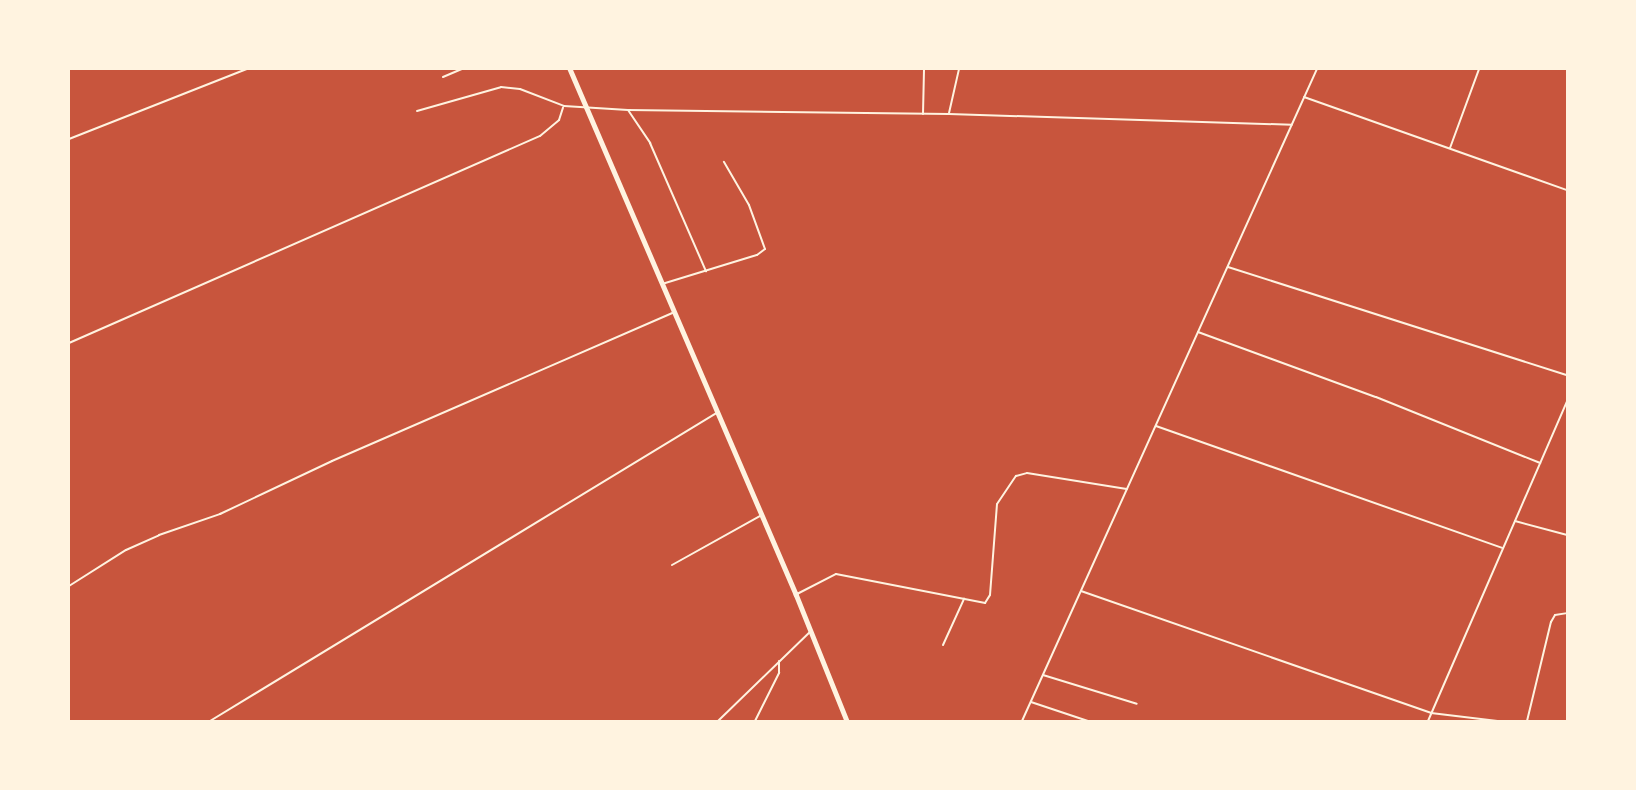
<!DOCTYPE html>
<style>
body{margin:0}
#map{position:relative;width:1636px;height:790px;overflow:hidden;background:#c8553d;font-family:Cabin,sans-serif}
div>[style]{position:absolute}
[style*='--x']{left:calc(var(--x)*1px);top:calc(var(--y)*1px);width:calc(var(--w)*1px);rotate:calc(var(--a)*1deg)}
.minor>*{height:2px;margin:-1px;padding:0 1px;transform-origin:1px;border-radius:1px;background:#fff3e0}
.trunk>*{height:4.5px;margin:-2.25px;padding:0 2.25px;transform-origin:2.25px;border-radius:2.25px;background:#fff3e0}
span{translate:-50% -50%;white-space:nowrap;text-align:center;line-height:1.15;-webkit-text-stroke:6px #fff3e0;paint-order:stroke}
.frame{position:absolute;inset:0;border:70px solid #fff3e0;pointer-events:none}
</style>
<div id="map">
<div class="minor">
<i style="--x:443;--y:77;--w:21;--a:-23"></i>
<i style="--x:1304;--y:97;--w:279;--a:19.5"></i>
<i style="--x:628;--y:110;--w:40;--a:56"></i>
<i style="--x:650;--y:143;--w:140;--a:66.4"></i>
<i style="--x:417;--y:111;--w:87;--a:-15.9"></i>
<i style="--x:501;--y:87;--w:19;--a:6"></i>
<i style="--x:520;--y:89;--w:47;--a:21.1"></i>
<i style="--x:564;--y:106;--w:64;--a:3.6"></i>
<i style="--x:628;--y:110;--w:321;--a:0.7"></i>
<i style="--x:949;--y:114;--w:343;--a:1.8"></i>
<i style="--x:949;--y:113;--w:45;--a:-77.2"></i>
<i style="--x:923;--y:114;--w:45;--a:-88.7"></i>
<i style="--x:69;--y:139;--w:191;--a:-21.5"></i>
<i style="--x:1450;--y:148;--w:84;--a:-69.8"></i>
<i style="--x:1228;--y:267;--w:356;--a:17.7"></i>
<i style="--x:662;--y:284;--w:99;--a:-17"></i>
<i style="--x:757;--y:255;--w:10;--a:-37"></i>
<i style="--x:765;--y:249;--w:47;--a:-110"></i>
<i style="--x:749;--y:205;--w:50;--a:-120.2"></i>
<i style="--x:1198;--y:332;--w:189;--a:20.1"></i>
<i style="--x:1376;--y:397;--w:177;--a:21.9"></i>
<i style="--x:69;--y:343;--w:514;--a:-23.73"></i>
<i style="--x:540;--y:136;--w:25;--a:-40"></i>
<i style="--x:559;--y:120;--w:13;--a:-72"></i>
<i style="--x:1156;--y:426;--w:367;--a:19.4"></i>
<i style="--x:1515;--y:521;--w:54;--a:15.1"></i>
<i style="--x:672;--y:565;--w:103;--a:-29.1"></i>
<i style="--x:69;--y:586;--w:67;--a:-32.3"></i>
<i style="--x:126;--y:550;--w:36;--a:-24"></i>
<i style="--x:159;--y:535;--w:65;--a:-19"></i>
<i style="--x:220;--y:514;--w:124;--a:-25.3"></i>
<i style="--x:332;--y:461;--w:373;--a:-23.5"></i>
<i style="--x:1081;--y:591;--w:371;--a:19.2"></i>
<i style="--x:1431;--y:713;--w:67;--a:6.8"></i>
<i style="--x:797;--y:594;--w:44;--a:-27.1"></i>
<i style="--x:836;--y:574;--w:152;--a:11"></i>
<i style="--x:985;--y:603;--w:9;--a:-58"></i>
<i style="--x:990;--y:595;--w:91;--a:-85.6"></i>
<i style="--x:997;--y:504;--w:34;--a:-56"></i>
<i style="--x:1016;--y:476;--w:11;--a:-15"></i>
<i style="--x:1027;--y:473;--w:101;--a:9.1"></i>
<i style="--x:943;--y:645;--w:51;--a:-65.5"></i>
<i style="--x:1043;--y:675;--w:98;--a:17.1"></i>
<i style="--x:1031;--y:702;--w:60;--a:18.4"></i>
<i style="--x:210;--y:721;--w:595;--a:-31.31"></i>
<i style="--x:718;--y:721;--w:129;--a:-44.1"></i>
<i style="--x:755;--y:721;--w:54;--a:-63.4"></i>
<i style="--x:779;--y:673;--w:12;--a:-90"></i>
<i style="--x:1022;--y:721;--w:716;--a:-65.66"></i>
<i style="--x:1428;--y:721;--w:348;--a:-66.5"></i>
<i style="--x:1527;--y:721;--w:102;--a:-76.4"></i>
<i style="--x:1551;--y:622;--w:8;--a:-60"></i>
<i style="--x:1555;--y:615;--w:12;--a:-9"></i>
</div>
<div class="trunk">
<i style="--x:570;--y:69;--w:572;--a:66.71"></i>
<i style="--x:796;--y:594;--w:137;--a:68.1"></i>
</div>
<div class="frame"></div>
</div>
